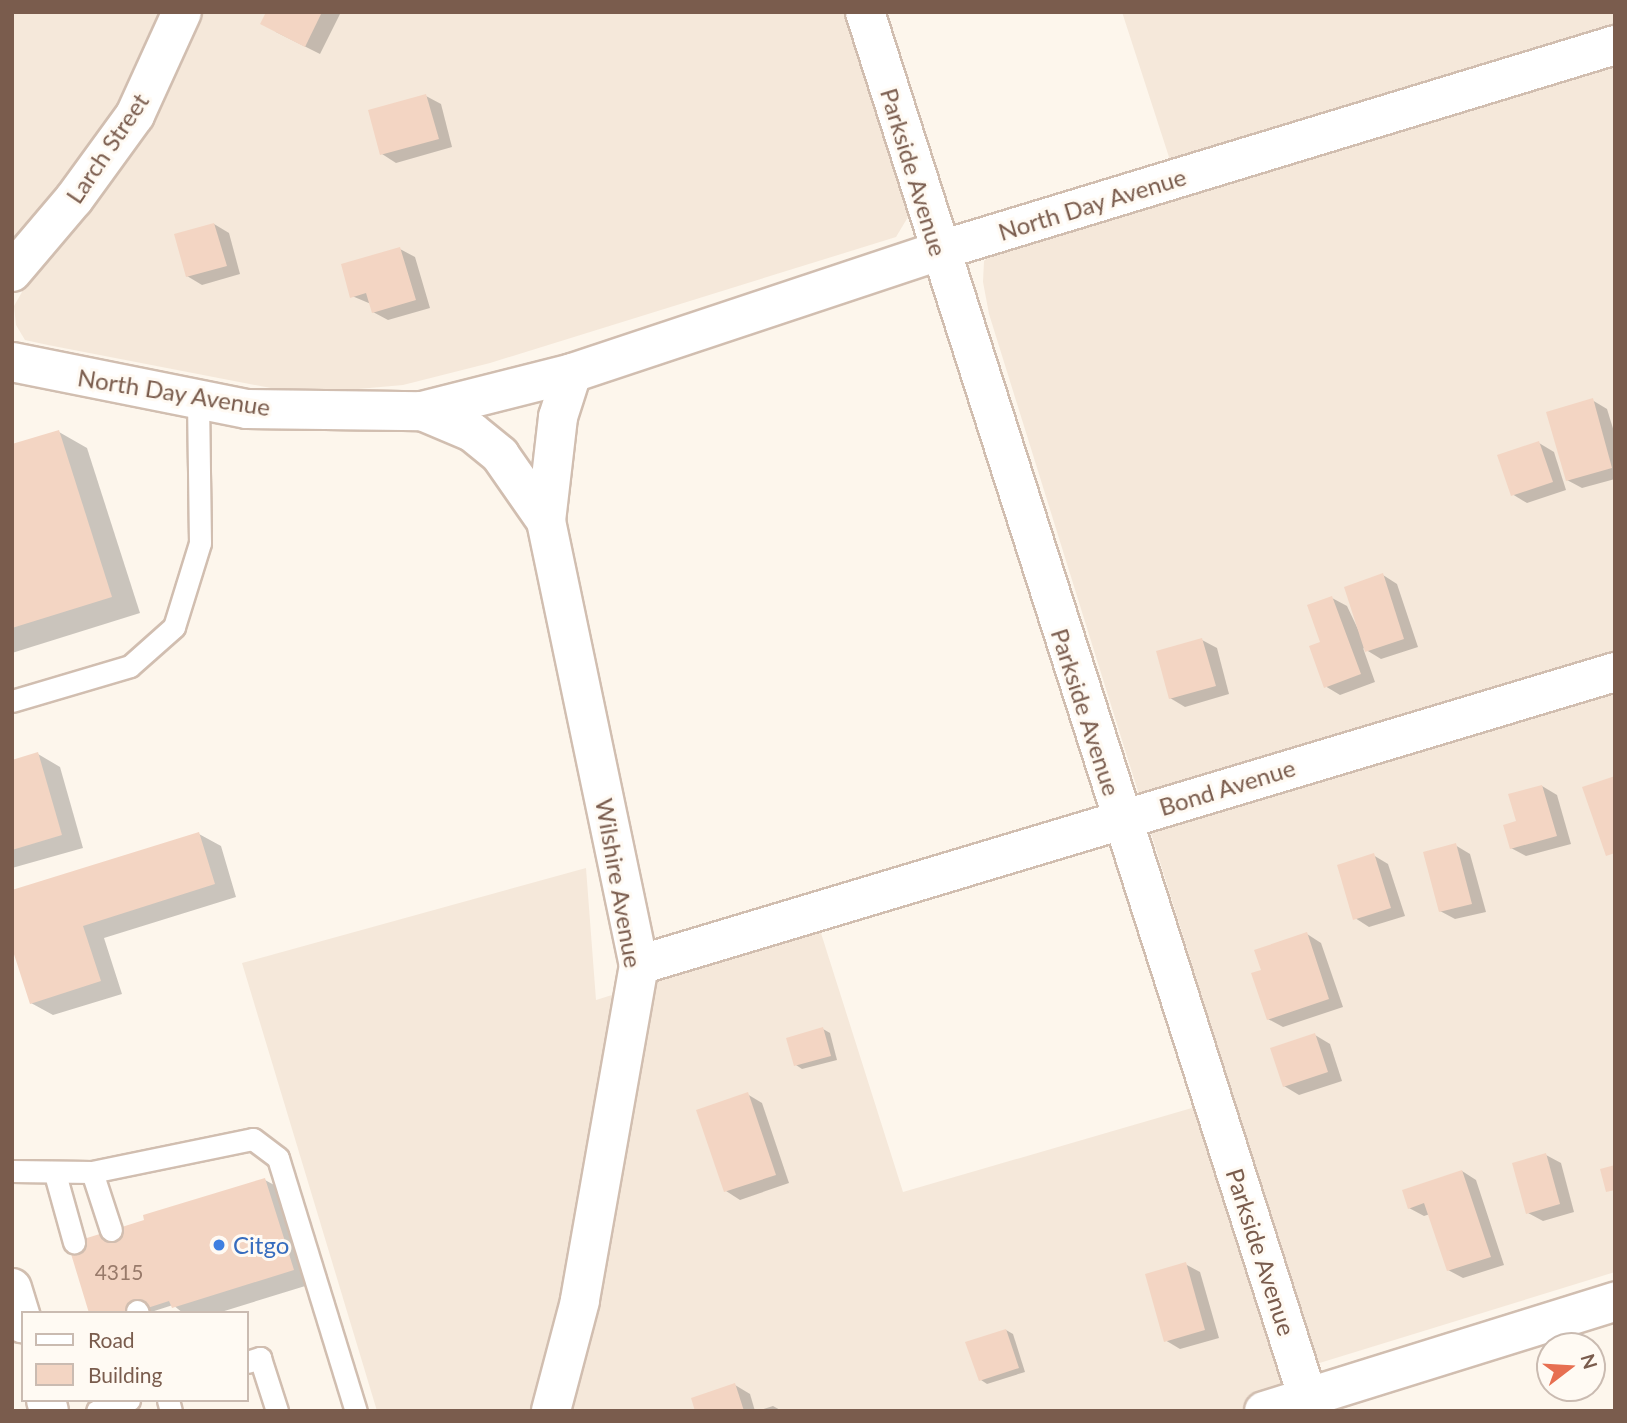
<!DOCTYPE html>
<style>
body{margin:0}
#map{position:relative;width:1627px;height:1423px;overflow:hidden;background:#fdf6ec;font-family:Lato,sans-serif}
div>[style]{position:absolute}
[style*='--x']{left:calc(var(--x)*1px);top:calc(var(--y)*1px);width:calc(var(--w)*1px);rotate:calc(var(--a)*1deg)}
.residential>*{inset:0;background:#f5e8da}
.shadow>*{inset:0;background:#0003}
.building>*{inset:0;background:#f3d5c3}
.roads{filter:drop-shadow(2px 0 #d1beb0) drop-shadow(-2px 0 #d1beb0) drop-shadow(0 2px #d1beb0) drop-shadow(0 -2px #d1beb0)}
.lane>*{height:21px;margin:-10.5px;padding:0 10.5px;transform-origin:10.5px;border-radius:10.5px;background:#fff}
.street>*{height:38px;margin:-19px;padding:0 19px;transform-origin:19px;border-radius:19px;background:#fff}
.secondary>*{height:38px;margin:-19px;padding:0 19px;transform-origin:19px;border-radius:19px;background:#fff}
.dots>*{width:19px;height:19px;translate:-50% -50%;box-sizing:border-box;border:4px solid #fffaf3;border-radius:50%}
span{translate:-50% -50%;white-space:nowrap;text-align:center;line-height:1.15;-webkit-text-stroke:6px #fffaf3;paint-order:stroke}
.number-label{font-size:21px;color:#987a6a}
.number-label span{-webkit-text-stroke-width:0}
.street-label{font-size:24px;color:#7a5c4d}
.shop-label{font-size:24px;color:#366cbe}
.left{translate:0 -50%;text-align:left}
.frame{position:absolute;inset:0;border:14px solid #7a5c4d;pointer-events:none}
.legend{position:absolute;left:21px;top:1311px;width:228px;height:91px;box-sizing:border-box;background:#fffaf3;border:2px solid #cabbb1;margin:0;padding:9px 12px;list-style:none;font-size:21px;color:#7a5c4d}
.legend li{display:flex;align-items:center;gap:14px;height:35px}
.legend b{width:35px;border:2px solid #cabbb1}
.north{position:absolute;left:1536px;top:1332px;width:70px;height:70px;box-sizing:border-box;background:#fffaf3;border:2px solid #cabbb1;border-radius:50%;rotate:73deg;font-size:19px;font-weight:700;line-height:28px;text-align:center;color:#7a5c4d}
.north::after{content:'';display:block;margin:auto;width:24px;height:32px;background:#e76f51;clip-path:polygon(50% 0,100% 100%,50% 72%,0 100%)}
</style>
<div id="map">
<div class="residential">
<i style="clip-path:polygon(12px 12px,854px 12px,912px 198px,908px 217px,896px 237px,490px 363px,403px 385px,302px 394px,48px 345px,25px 340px,16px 325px,14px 306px,22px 292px,12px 264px)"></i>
<i style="clip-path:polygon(1122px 12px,1615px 12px,1615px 1272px,1287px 1373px,1298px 1411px,377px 1411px,242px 963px,586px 868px,596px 1000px,820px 930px,903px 1192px,1233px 1096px,989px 314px,983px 282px,984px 261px,995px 251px,1180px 191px)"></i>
</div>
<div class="shadow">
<i style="clip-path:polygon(268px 12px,341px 12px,320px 54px,276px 32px)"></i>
<i style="clip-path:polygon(426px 96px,441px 104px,452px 147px,396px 163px,382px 154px)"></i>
<i style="clip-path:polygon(214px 224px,229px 233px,240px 274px,202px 285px,187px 276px)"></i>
<i style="clip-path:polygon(400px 249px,415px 257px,430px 308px,388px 320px,373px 312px,371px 304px,352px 296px)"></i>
<i style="clip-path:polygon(1592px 400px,1607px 409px,1615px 435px,1615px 479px,1582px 488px,1567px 480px)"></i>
<i style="clip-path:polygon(59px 432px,87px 448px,140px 613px,12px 653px,12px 446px)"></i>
<i style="clip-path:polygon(1539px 443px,1554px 452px,1566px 490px,1527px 503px,1512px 494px)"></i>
<i style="clip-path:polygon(1383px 575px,1397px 584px,1418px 647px,1381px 659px,1363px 648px,1375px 682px,1340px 695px,1325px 686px,1322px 644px,1332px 598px,1347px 606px,1364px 642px)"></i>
<i style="clip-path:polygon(1202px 640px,1217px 648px,1229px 694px,1185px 707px,1170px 698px)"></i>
<i style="clip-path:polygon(38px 754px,60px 767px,83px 848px,12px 868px,12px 762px)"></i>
<i style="clip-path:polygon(1542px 786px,1557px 795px,1571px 844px,1526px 856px,1511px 848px,1518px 822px)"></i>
<i style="clip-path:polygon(199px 834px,221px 846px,236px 897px,104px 938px,122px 994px,53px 1015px,31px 1003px,12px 942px)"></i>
<i style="clip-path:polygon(1455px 845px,1470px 854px,1486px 912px,1455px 919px,1440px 911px)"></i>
<i style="clip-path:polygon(1373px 855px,1388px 864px,1405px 916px,1369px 927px,1355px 918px)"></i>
<i style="clip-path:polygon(1307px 934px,1321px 943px,1343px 1007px,1283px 1027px,1268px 1019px,1263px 971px)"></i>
<i style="clip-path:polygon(823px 1029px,830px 1033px,837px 1060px,802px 1069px,796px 1065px)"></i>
<i style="clip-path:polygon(1315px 1035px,1330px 1044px,1342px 1081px,1299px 1095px,1284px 1086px)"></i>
<i style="clip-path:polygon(747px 1094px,762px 1103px,789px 1183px,740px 1200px,726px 1191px)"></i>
<i style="clip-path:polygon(1546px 1155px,1561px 1163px,1574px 1212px,1543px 1221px,1528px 1213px)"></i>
<i style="clip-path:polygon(1462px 1171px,1476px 1180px,1504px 1265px,1463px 1278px,1448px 1270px,1430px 1214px,1424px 1216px,1409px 1208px)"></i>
<i style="clip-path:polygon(265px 1180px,287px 1192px,315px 1283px,218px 1313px,183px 1313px,173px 1305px,148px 1313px,91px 1313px)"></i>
<i style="clip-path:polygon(1185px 1264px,1200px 1272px,1219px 1338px,1180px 1349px,1165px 1340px)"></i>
<i style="clip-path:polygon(1006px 1330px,1013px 1334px,1025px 1372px,987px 1384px,981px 1380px)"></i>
<i style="clip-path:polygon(735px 1385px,750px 1394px,755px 1411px,697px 1411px)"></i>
<i style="clip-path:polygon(773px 1406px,782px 1411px,757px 1411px)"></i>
</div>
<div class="building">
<i style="clip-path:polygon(266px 12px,322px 12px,305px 47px,260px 24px)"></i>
<i style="clip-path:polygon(426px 94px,439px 139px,380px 155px,368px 110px)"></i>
<i style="clip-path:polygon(214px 223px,227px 266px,186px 277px,174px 234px)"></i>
<i style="clip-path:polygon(400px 247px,416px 300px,372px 313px,366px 293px,350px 298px,341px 264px)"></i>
<i style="clip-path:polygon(1593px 398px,1612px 468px,1566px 481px,1546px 412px)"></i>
<i style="clip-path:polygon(59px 430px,112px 597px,12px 628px,12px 444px)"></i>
<i style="clip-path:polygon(1539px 441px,1553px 482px,1511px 496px,1497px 455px)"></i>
<i style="clip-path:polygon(1383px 573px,1404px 639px,1365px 652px,1344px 587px)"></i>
<i style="clip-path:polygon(1332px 596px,1361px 674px,1324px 688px,1309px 646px,1320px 642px,1307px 605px)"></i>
<i style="clip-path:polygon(1202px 638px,1216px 686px,1169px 699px,1156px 651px)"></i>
<i style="clip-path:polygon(38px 752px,62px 835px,12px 850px,12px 760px)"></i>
<i style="clip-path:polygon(1615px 776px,1615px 853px,1606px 856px,1582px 787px)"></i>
<i style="clip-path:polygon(1542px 785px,1557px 836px,1510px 849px,1503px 825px,1516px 821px,1508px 794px)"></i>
<i style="clip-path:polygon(199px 832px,215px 884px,83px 926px,101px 981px,30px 1004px,12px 948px,12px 890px)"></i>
<i style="clip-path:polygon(1456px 843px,1472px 904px,1439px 912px,1423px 852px)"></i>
<i style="clip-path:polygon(1374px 853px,1391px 908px,1353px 920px,1337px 865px)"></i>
<i style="clip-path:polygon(1307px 932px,1329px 999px,1267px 1020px,1251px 973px,1261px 970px,1254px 950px)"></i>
<i style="clip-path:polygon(823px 1027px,831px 1056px,794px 1066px,786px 1038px)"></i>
<i style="clip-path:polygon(1315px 1033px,1328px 1072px,1283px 1087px,1270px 1048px)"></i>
<i style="clip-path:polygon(748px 1092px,776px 1175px,724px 1192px,696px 1110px)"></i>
<i style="clip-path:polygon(1546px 1153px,1560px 1204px,1526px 1214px,1512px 1163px)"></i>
<i style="clip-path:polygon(1615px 1165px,1615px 1190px,1606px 1192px,1600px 1169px)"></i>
<i style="clip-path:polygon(1462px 1170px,1491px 1257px,1447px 1271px,1424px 1203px,1408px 1209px,1402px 1190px)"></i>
<i style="clip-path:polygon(265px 1178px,294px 1270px,172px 1308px,169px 1301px,132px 1313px,89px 1313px,68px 1244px,144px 1220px,143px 1215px)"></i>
<i style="clip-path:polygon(1186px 1262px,1205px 1330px,1164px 1342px,1145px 1274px)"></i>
<i style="clip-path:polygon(1006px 1329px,1019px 1368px,979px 1381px,965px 1342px)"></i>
<i style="clip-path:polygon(735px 1383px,744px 1411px,695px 1411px,691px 1398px)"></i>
</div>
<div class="roads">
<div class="lane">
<i style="--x:12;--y:701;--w:123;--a:-16.5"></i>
<i style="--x:130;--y:666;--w:59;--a:-41.6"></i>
<i style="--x:174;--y:627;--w:88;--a:-72.8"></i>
<i style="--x:200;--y:543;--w:142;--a:-90.8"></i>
<i style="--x:12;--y:1171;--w:80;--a:0.7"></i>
<i style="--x:92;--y:1172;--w:164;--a:-11.6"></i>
<i style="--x:253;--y:1139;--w:31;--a:37"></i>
<i style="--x:278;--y:1158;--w:265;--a:72.9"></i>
<i style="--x:92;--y:1172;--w:61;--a:71.9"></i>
<i style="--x:55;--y:1174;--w:71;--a:74.4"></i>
<i style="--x:137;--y:1311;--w:2;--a:63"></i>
<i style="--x:247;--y:1362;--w:14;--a:-17"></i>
<i style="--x:260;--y:1358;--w:56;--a:72.2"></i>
<i style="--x:168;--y:1400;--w:11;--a:75"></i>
<i style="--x:97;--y:1411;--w:34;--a:-19"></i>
</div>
<div class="street">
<i style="--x:865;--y:12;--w:1469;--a:72.28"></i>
<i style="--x:12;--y:272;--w:96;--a:-49.7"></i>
<i style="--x:74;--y:199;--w:104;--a:-54"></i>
<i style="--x:135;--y:115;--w:113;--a:-65.5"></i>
<i style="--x:12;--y:362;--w:240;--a:11.3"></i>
<i style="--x:247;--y:409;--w:175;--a:0.7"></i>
<i style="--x:422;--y:411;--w:54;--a:22.8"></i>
<i style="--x:472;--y:432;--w:36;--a:39"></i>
<i style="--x:500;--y:455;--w:80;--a:55.1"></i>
<i style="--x:546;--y:521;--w:105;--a:-83.4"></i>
<i style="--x:558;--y:417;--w:46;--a:-72.3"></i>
<i style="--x:572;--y:373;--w:386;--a:-18.4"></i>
<i style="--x:938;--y:251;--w:708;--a:-16.92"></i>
<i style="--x:422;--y:411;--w:155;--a:-14.2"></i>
<i style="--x:546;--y:521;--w:454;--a:78.2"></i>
<i style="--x:639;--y:965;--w:341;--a:100"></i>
<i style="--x:580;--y:1301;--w:114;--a:104.8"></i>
<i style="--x:639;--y:965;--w:1019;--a:-16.71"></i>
<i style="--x:1264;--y:1411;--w:368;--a:-17.3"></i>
</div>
<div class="secondary">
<i style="--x:12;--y:1288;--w:37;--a:73"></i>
<i style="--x:46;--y:1400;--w:11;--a:75"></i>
</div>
</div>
<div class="dots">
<i style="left:219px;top:1245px;background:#3f7fe0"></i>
</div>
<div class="number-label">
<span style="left:119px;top:1272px">4315</span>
</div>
<div class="street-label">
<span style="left:107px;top:148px;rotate:-56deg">Larch Street</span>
<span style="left:914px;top:172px;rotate:73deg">Parkside Avenue</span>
<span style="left:1092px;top:204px;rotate:-17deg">North Day Avenue</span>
<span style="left:174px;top:392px;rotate:9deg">North Day Avenue</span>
<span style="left:1086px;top:712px;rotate:72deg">Parkside Avenue</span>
<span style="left:1227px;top:787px;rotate:-17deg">Bond Avenue</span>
<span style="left:619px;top:883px;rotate:80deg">Wilshire Avenue</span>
<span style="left:1261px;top:1252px;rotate:72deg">Parkside Avenue</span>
</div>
<div class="shop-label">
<span class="left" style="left:233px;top:1245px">Citgo</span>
</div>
<div class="frame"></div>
<ul class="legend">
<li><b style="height:9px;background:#fff"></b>Road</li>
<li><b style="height:19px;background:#f3d5c3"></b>Building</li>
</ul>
<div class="north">N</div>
</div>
